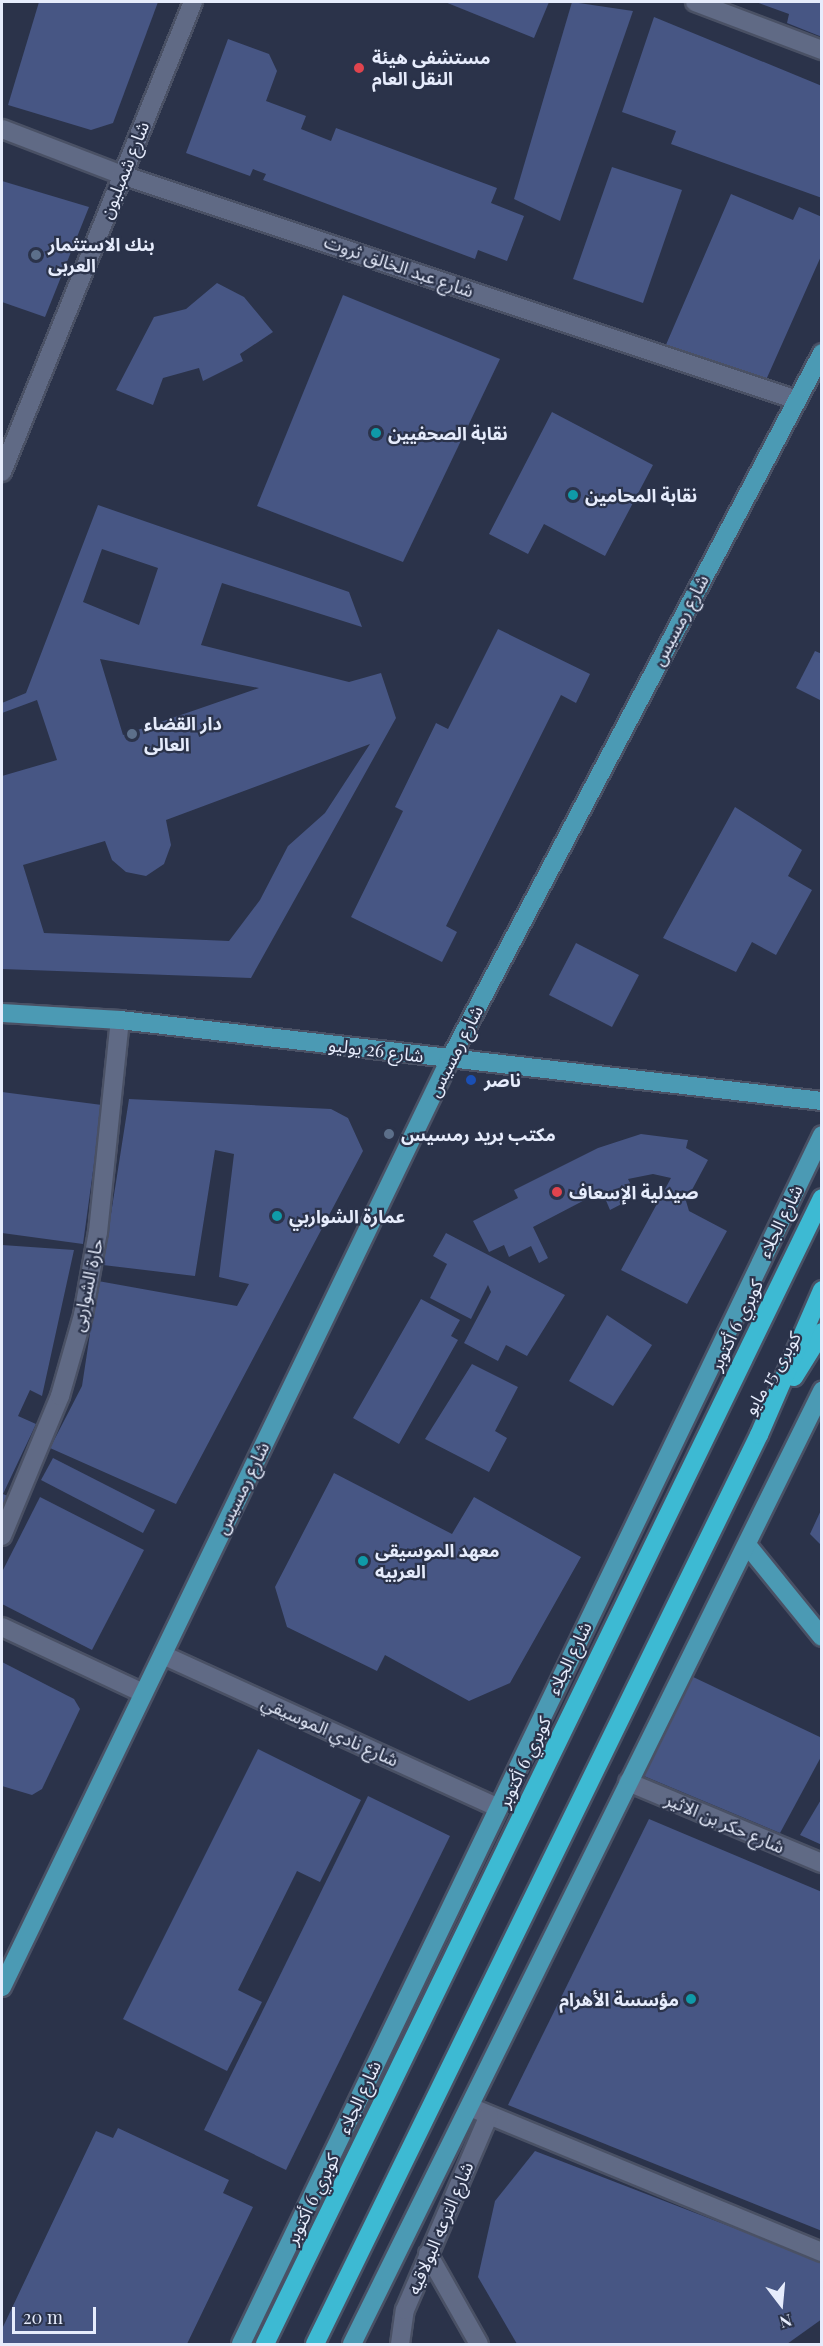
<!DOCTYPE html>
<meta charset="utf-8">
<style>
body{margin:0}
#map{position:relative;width:823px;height:2346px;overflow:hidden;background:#2b334a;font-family:"Playfair Display","Noto Sans Arabic",serif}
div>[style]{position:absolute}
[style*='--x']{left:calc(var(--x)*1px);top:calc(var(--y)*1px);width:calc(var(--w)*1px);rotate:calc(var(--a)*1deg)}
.building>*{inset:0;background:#475684}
.roads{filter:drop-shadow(2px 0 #4a5165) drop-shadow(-2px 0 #4a5165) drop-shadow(0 2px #4a5165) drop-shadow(0 -2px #4a5165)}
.minor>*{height:18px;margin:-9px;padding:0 9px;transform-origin:9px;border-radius:9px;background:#606a85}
.major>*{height:18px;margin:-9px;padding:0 9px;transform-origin:9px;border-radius:9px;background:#4b9ab4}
.highway>*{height:18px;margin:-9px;padding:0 9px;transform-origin:9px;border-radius:9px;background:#3dbad3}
.dots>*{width:16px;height:16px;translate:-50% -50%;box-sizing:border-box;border:3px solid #2b334a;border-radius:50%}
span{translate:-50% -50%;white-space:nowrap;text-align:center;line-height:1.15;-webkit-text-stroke:4.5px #2b334a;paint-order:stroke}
.poi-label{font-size:18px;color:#e6ecfc;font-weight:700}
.left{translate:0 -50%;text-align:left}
.right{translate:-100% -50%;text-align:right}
.street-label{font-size:18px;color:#e6ecfc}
.frame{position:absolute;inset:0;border:3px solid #e6ecfc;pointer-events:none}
.north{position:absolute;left:751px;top:2274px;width:60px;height:60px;-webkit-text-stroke:4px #2b334a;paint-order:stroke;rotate:164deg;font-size:16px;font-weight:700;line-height:24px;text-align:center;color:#e6ecfc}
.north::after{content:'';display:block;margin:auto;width:21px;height:27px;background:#e6ecfc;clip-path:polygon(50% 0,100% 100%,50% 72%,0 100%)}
.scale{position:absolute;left:12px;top:2307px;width:84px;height:27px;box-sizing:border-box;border:3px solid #e6ecfc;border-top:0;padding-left:8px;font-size:18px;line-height:21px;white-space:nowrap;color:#e6ecfc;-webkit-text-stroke:4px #2b334a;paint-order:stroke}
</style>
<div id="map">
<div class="building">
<i style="clip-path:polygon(39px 2px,158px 2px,113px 123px,91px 130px,8px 105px)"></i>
<i style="clip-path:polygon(445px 2px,549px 2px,534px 38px)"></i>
<i style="clip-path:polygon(572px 2px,633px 11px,560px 221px,514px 199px)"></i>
<i style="clip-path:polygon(756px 2px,822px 2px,822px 37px,787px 23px,789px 14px)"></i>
<i style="clip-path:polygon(654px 17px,822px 86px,822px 198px,671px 144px,676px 131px,622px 112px)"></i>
<i style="clip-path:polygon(228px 39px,269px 54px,277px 71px,266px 101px,306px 116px,301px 129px,331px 141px,336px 128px,497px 188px,491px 203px,524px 216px,507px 261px,478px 250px,475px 259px,263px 180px,266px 174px,253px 169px,250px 176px,186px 153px)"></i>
<i style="clip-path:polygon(612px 167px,682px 190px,643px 303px,573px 279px)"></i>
<i style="clip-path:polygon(2px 181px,89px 207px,45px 317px,2px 302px)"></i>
<i style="clip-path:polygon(731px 194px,793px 220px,799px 207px,822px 217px,822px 254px,762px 389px,665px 347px)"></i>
<i style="clip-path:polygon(217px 283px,244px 297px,273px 332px,240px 354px,243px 361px,203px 381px,199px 368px,163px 378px,153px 405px,116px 390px,154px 317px,186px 309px)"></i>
<i style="clip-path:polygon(343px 295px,500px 359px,403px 562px,257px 506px)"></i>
<i style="clip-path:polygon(552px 412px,653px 465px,605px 556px,544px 524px,528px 554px,489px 534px)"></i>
<i style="clip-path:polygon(evenodd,98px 505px,349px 592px,362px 627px,222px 583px,201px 645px,349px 682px,381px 673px,396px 718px,251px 978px,2px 969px,2px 776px,57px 760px,37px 700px,2px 713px,2px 703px,26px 693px,98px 505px,102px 549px,158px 568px,139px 625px,83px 602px,102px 549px,98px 505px,100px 659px,259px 688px,123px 735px,100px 659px,98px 505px,370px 744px,325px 813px,288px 846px,260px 900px,229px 941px,44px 933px,23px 865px,105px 841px,112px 860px,126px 872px,146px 876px,164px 864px,171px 845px,166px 820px,370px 744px)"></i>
<i style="clip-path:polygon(498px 629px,590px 674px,576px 703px,561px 695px,446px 926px,457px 932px,442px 962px,351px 917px,403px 811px,395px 807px,436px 723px,448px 729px)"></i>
<i style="clip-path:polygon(815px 651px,822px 654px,822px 701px,796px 688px)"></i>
<i style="clip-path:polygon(735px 807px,802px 850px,788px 876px,812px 890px,776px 955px,752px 942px,736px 972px,663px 938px)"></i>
<i style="clip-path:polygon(576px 943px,639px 975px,612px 1027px,549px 995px)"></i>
<i style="clip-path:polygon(2px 1092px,102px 1105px,83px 1244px,2px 1233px)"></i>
<i style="clip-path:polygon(129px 1099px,331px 1109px,348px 1118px,363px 1151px,176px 1504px,50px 1448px,82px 1386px,98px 1281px,237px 1306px,249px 1284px,219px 1277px,234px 1154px,215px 1150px,195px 1276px,103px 1265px)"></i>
<i style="clip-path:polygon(641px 1134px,688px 1140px,686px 1148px,708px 1160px,686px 1201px,689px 1211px,727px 1231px,687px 1304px,621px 1270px,671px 1178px,653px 1174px,628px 1179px,637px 1196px,610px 1210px,602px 1191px,533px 1227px,548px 1258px,539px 1263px,531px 1246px,509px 1257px,504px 1245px,489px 1252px,473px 1221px,518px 1198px,514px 1190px,598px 1148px)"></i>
<i style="clip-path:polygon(446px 1233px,565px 1295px,527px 1356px,506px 1345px,498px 1361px,464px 1343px,491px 1292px,488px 1285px,471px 1319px,430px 1298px,447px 1264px,433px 1256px)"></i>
<i style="clip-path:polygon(2px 1245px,74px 1250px,42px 1396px,30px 1390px,18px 1416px,36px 1424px,3px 1494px,10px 1497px,2px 1516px)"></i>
<i style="clip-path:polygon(421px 1299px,460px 1320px,451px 1336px,458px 1340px,399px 1444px,353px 1418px)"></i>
<i style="clip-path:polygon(607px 1315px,652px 1345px,613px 1406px,569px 1381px)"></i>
<i style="clip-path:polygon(472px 1364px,518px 1387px,495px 1431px,507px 1438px,489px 1472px,425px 1439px)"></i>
<i style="clip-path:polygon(53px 1458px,155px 1510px,143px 1533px,41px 1480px)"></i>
<i style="clip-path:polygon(334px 1473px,452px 1534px,474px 1497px,581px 1557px,510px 1683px,469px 1701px,385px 1655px,377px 1671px,287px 1627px,275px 1587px)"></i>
<i style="clip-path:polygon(40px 1497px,144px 1550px,92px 1650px,2px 1604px,2px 1572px)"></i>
<i style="clip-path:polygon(822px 1508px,822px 1546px,810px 1534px)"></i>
<i style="clip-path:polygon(2px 1662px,74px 1699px,80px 1709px,42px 1789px,32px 1795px,2px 1786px)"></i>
<i style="clip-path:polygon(691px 1676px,822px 1738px,822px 1755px,780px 1833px,639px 1774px)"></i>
<i style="clip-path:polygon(258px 1749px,361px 1800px,320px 1882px,297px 1871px,238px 1990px,262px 2002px,227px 2071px,123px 2019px)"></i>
<i style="clip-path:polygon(368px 1796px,450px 1836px,286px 2170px,204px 2130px)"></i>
<i style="clip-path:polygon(822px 1798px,822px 1845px,800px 1835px)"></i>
<i style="clip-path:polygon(649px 1819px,822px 1892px,822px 2231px,508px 2105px)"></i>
<i style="clip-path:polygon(118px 2128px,229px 2180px,223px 2193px,253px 2207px,187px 2344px,2px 2344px,2px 2329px,96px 2131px,113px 2138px)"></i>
<i style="clip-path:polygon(535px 2151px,822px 2262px,822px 2319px,787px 2344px,517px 2344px,478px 2277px,495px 2201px)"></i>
</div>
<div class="roads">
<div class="minor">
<i style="--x:695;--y:2;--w:136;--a:20.7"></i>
<i style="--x:2;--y:129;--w:129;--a:21"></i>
<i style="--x:122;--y:175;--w:712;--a:18.43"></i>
<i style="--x:2;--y:472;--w:507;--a:-67.88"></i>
<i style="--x:2;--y:1536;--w:152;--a:-67.5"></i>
<i style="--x:60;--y:1396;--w:84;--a:-74.1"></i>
<i style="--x:83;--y:1315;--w:84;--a:-79.8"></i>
<i style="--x:98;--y:1232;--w:213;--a:-84.1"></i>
<i style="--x:2;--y:1627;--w:156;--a:25.1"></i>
<i style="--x:163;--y:1655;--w:367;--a:24.5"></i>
<i style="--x:628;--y:1782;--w:210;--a:22.7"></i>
<i style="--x:470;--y:2107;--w:381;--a:22.4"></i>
<i style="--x:428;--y:2254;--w:103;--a:60.5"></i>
<i style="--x:400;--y:2344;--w:34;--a:-82"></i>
<i style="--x:405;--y:2310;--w:212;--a:-66.7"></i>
</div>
<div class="major">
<i style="--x:2;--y:1013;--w:118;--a:3.4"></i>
<i style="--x:120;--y:1020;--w:707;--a:6.58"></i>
<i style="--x:748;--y:1546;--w:117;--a:50.9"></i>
<i style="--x:2;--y:1987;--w:1030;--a:-64.23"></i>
<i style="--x:450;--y:1059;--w:798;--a:-62.21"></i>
<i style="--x:241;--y:2344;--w:1341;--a:-64.33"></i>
<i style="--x:352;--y:2344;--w:1063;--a:-63.75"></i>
</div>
<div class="highway">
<i style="--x:794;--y:1377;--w:53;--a:-58.1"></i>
<i style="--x:265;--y:2344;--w:1274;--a:-64.08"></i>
<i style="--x:315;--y:2344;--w:1012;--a:-63.97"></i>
<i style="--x:759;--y:1435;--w:158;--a:-66.5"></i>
</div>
</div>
<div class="dots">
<i style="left:359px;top:68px;background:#e0444e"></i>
<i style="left:36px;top:255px;background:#5c6f8a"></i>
<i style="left:376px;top:433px;background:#0f9aa8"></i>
<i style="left:573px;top:495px;background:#0f9aa8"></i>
<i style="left:132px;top:734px;background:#5c6f8a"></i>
<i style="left:471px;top:1080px;background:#1a4fb4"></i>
<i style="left:389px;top:1134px;background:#5c6f8a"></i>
<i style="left:557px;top:1192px;background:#e0444e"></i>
<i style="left:277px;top:1216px;background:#0f9aa8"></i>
<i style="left:363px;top:1561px;background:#0f9aa8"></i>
<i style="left:691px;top:1999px;background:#0f9aa8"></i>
</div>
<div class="poi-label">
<span class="left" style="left:372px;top:68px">مستشفى هيئة<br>النقل العام</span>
<span class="left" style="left:48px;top:255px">بنك الاستثمار<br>العربى</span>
<span class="left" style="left:388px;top:433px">نقابة الصحفيين</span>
<span class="left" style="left:585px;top:495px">نقابة المحامين</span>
<span class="left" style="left:144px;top:734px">دار القضاء<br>العالى</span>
<span class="left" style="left:484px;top:1080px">ناصر</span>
<span class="left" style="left:401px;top:1134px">مكتب بريد رمسيس</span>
<span class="left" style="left:569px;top:1192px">صيدلية الإسعاف</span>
<span class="left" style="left:289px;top:1216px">عمارة الشواربي</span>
<span class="left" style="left:375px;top:1561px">معهد الموسيقى<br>العربيه</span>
<span class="right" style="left:679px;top:1999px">مؤسسة الأهرام</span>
</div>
<div class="street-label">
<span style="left:124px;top:170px;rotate:-68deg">شارع شمبليون</span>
<span style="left:399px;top:266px;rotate:19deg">شارع عبد الخالق ثروت</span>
<span style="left:680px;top:620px;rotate:-62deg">شارع رمسيس</span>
<span style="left:376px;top:1050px;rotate:7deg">شارع 26 يوليو</span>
<span style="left:455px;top:1051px;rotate:-63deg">شارع رمسيس</span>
<span style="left:780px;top:1221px;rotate:-64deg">شارع الجلاء</span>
<span style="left:87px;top:1285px;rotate:-78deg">حارة الشواربى</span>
<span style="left:736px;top:1325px;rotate:-64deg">كوبري 6 أكتوبر</span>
<span style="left:772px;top:1373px;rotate:-59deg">كوبرى 15 مايو</span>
<span style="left:242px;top:1488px;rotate:-64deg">شارع رمسيس</span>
<span style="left:569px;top:1658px;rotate:-64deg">شارع الجلاء</span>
<span style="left:330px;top:1731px;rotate:24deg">شارع نادي الموسيقي</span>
<span style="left:524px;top:1762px;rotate:-64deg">كوبري 6 أكتوبر</span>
<span style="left:725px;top:1823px;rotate:23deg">شارع حكر بن الاثير</span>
<span style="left:359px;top:2097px;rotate:-65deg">شارع الجلاء</span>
<span style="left:312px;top:2199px;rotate:-64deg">كوبري 6 أكتوبر</span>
<span style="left:440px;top:2228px;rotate:-67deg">شارع الترعه البولاقيه</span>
</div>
<div class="frame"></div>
<div class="north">N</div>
<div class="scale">20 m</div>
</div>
